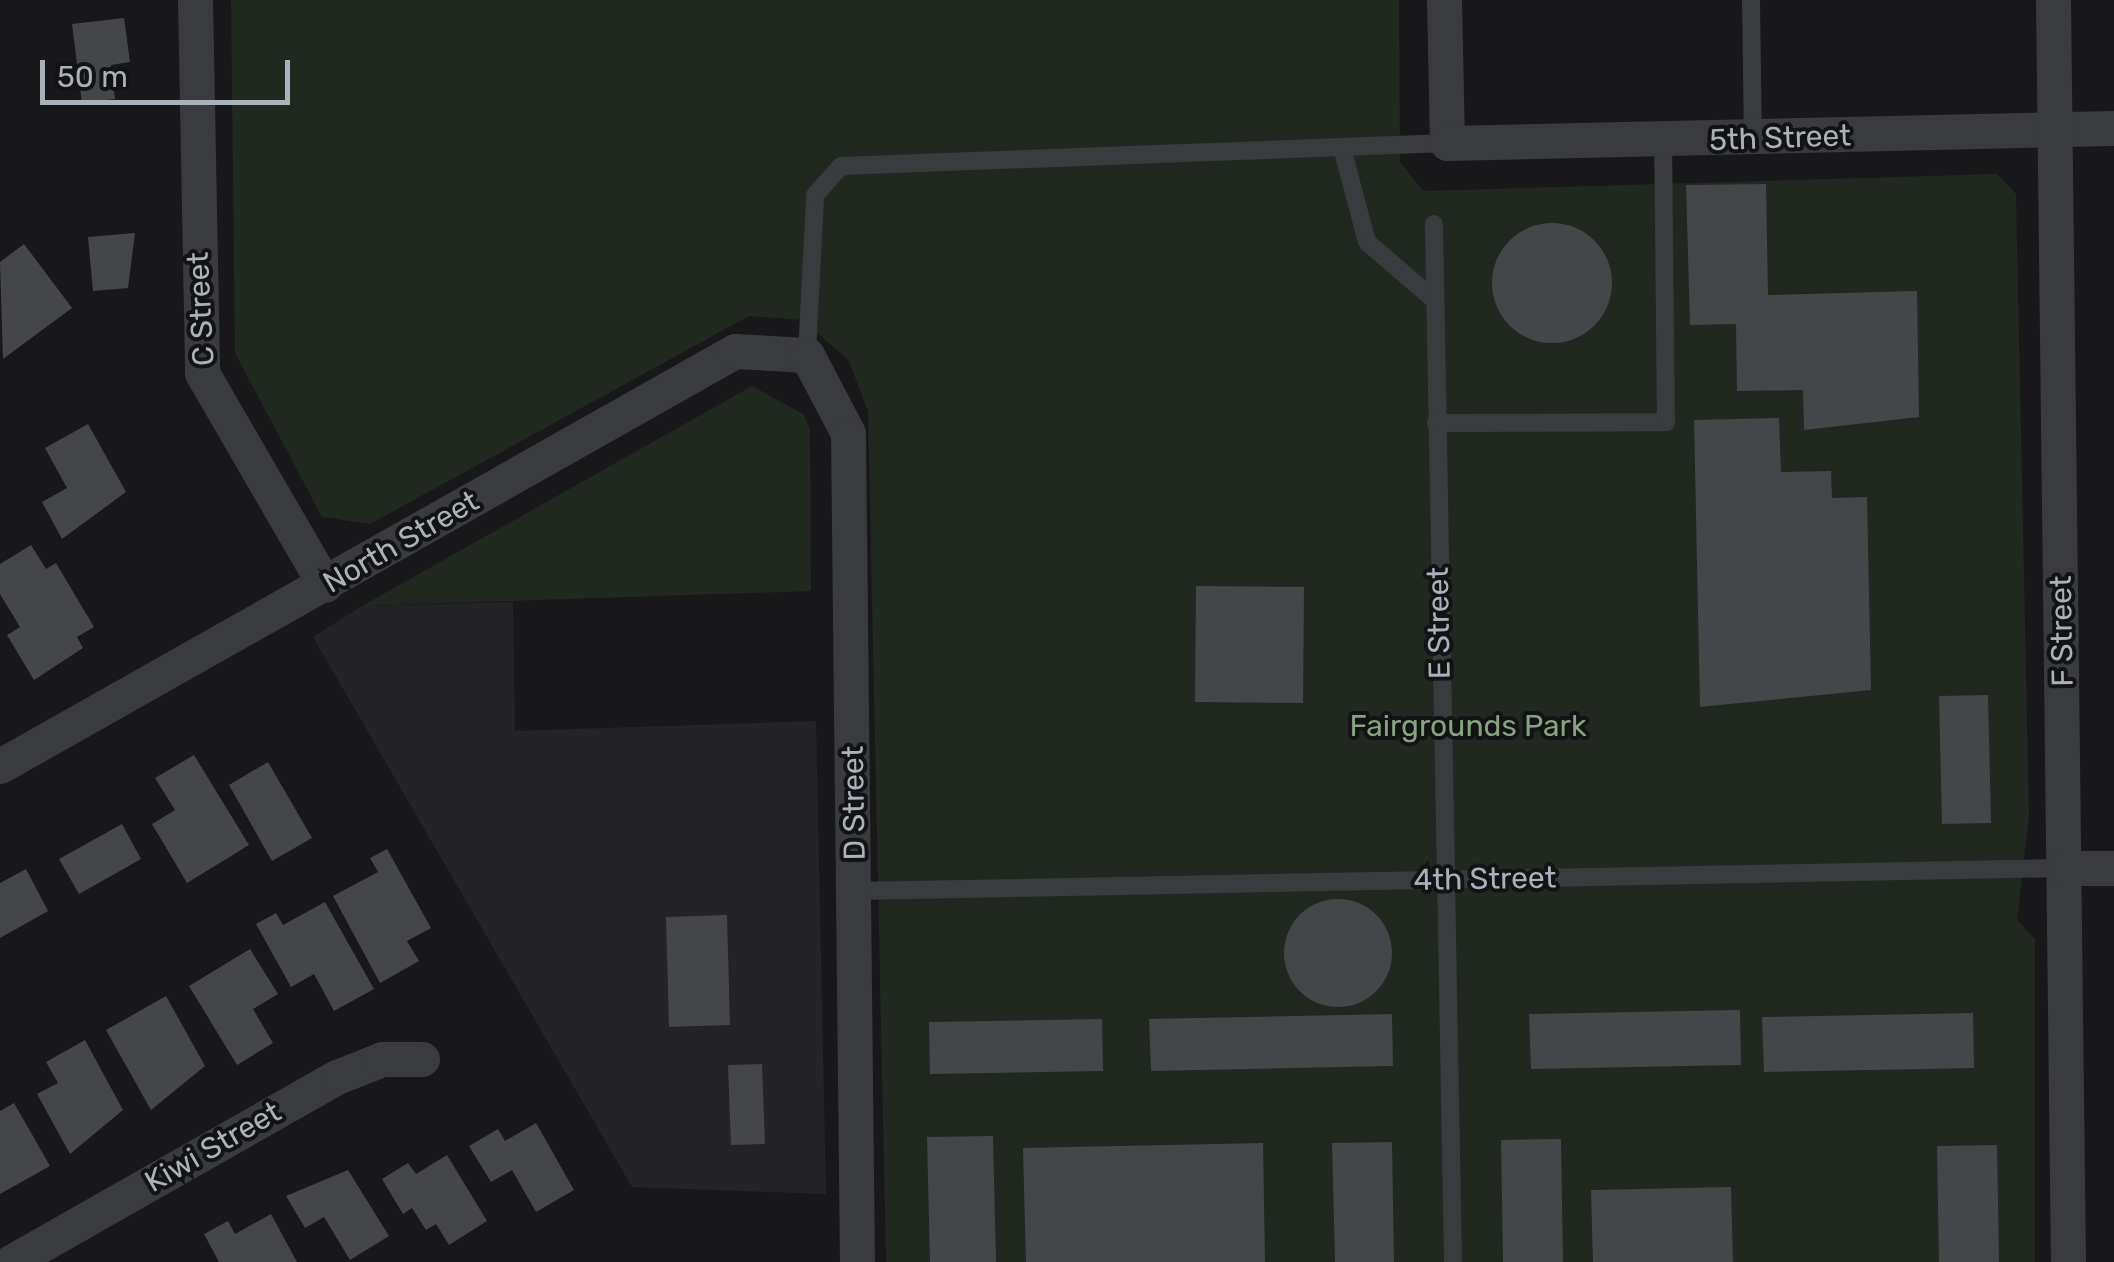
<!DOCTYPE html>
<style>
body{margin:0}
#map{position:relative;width:2114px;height:1262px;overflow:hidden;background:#18181a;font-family:Rubik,sans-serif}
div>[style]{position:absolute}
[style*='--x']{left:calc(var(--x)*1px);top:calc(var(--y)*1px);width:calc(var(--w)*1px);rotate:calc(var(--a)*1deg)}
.built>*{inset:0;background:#242427}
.green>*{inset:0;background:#202820}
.building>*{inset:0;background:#44464a}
.round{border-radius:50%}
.lane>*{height:18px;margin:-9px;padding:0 9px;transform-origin:9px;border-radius:9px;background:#393b3f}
.street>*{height:35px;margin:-17.5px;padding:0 17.5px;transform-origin:17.5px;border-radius:17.5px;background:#393b3f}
span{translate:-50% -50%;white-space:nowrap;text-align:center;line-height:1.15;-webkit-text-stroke:8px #131315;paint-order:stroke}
.street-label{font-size:30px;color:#aab2b9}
.park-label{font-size:30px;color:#88a382}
.scale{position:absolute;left:40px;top:60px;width:250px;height:45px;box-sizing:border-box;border:5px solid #aab2b9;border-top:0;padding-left:12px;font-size:30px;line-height:35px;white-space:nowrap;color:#aab2b9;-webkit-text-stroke:8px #131315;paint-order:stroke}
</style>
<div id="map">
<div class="built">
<i style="clip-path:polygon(513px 602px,515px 731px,816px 721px,826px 1194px,632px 1187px,313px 637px,362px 606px)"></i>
</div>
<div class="green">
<i style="clip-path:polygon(231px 0,1399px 0,1400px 162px,1423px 191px,1997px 174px,2016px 194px,2029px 815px,2017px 920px,2035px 939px,2035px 1262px,886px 1262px,868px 411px,848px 359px,802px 320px,749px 316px,370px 524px,322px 517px,235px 353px)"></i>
<i style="clip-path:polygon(752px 386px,803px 414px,810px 429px,811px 591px,362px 606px)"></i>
</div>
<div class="building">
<i style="clip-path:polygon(124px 18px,130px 62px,111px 65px,115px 99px,82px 103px,72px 24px)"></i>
<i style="clip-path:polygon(1766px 184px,1768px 295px,1917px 291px,1919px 417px,1804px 430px,1803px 390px,1737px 391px,1736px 324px,1690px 325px,1686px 185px)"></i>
<i class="round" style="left:1492px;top:223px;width:120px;height:120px"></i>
<i style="clip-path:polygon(135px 233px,128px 288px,93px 291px,88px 237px)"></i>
<i style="clip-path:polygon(24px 244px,72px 308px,3px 359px,0 262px)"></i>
<i style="clip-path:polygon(1779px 418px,1781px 472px,1831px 471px,1832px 498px,1867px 497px,1871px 690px,1700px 707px,1694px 420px)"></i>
<i style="clip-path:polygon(88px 424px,126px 492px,62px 539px,42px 502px,67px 488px,45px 448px)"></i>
<i style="clip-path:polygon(31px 545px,46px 569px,56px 563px,94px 627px,77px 637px,83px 648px,34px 680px,7px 635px,20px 627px,0 594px,0 564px)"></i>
<i style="clip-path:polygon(1196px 586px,1304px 587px,1303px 703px,1195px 702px)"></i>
<i style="clip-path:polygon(1988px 695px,1991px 823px,1942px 824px,1939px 696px)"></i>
<i style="clip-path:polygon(194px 755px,249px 845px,187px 883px,152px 824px,175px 810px,155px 778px)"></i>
<i style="clip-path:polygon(268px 762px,312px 838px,272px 861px,229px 785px)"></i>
<i style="clip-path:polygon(122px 824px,141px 859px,79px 894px,59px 859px)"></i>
<i style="clip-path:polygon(387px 849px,431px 928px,407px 941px,419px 961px,380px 983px,333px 896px,378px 872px,370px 858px)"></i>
<i style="clip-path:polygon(26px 869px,48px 911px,0 938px,0 883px)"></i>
<i class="round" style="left:1284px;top:899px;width:108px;height:108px"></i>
<i style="clip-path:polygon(325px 902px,374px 989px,334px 1011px,314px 974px,291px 987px,256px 924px,276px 913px,283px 925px)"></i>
<i style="clip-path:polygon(727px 915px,730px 1025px,669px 1027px,666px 917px)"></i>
<i style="clip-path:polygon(250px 949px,278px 994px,253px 1009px,273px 1043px,237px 1065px,189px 986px)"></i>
<i style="clip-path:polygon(166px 996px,205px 1066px,151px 1110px,106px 1030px)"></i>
<i style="clip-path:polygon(1740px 1010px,1741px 1065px,1531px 1069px,1529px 1014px)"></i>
<i style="clip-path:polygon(1973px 1013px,1974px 1068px,1764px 1072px,1762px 1017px)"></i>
<i style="clip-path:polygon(1392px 1014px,1393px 1066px,1151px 1071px,1149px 1019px)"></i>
<i style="clip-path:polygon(1102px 1019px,1103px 1071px,930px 1074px,929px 1022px)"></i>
<i style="clip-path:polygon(85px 1040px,123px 1110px,70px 1154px,37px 1094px,58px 1083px,46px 1062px)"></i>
<i style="clip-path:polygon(762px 1064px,765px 1144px,731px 1145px,728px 1065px)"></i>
<i style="clip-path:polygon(14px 1103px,50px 1166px,0 1194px,0 1111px)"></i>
<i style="clip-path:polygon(536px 1123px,574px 1190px,536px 1212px,512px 1170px,491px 1182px,469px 1146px,498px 1129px,505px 1141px)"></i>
<i style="clip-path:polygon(993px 1136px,996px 1262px,930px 1262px,927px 1137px)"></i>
<i style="clip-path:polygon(1561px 1139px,1563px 1262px,1503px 1262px,1501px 1140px)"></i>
<i style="clip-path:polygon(1392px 1142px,1394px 1262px,1335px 1262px,1332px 1143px)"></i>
<i style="clip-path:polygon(1263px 1143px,1265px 1262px,1026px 1262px,1023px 1148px)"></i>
<i style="clip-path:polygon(1997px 1145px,1999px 1262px,1939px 1262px,1937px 1146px)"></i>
<i style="clip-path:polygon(447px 1155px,487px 1221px,449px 1245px,436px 1224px,426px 1230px,412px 1208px,403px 1214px,382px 1179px,408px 1163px,416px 1174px)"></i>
<i style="clip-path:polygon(348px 1170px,389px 1236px,350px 1260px,324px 1217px,305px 1228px,286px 1196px)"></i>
<i style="clip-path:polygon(1731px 1187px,1733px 1262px,1593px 1262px,1591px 1190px)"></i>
<i style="clip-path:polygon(271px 1214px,297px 1262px,219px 1262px,204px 1234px,228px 1221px,235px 1234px)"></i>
</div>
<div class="lane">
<i style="--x:1751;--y:0;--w:138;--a:89.2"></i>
<i style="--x:1342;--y:148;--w:97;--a:75.1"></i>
<i style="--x:1367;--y:242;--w:86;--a:40.7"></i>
<i style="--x:1434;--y:224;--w:1038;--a:88.95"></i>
<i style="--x:807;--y:355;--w:160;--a:-87.1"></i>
<i style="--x:815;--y:195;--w:39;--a:-48"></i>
<i style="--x:841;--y:166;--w:606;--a:-2.17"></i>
<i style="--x:1436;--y:423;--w:230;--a:-0.2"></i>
<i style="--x:1666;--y:422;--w:281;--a:-90.6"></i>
<i style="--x:856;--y:891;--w:1209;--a:-1.09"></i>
</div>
<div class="street">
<i style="--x:195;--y:0;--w:373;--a:88.9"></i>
<i style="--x:202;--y:373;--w:245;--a:59.9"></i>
<i style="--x:1444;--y:0;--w:143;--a:88.8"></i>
<i style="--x:1447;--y:143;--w:667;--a:-1.29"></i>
<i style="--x:2053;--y:0;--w:1262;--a:89.32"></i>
<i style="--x:0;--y:766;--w:844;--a:-29.45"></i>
<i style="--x:735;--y:351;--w:72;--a:3.2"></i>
<i style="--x:807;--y:355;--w:88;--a:62.3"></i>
<i style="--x:848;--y:433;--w:829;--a:89.38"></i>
<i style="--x:2065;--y:868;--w:49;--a:0"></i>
<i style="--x:11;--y:1262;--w:375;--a:-29.6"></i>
<i style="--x:337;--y:1077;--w:48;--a:-21.8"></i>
<i style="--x:382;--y:1059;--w:40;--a:0"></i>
</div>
<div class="street-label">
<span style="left:1780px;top:138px;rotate:-2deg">5th Street</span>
<span style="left:201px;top:309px;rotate:-93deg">C Street</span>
<span style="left:401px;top:542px;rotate:-30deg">North Street</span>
<span style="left:1439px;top:623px;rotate:-91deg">E Street</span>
<span style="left:2062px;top:631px;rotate:-91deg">F Street</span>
<span style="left:854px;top:803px;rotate:-91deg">D Street</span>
<span style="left:1485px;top:879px;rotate:-1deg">4th Street</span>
<span style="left:213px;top:1147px;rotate:-30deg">Kiwi Street</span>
</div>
<div class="park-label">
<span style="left:1468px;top:726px">Fairgrounds Park</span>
</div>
<div class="scale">50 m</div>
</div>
